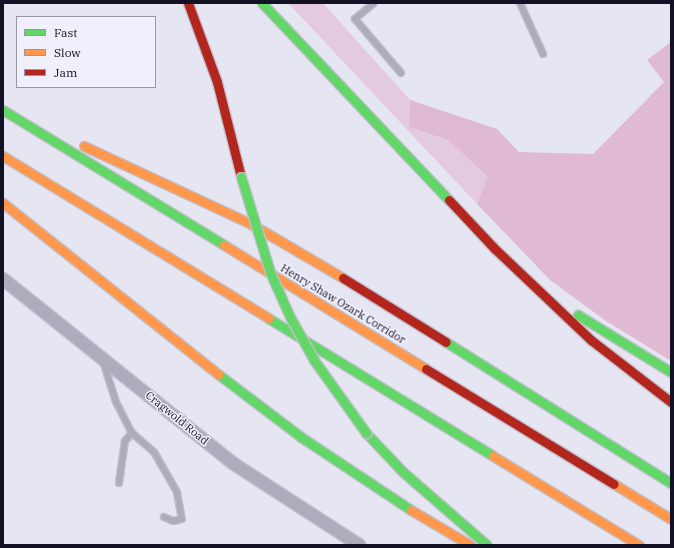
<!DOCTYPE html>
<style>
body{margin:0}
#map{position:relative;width:674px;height:548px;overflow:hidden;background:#e6e6f3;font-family:"IBM Plex Serif",serif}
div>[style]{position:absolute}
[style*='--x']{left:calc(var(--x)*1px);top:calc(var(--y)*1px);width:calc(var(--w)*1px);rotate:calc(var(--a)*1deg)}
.green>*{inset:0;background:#e4cadf}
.forest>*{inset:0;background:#e0b9d5}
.roads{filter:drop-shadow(1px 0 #c1c0cd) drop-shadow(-1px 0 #c1c0cd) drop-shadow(0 1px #c1c0cd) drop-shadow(0 -1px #c1c0cd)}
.lane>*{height:6px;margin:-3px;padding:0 3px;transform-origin:3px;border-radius:3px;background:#acacbd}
.street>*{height:12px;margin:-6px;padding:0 6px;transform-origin:6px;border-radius:6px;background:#acacbd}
.fast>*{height:9px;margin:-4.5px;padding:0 4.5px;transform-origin:4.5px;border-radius:4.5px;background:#63d668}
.slow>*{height:9px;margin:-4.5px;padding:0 4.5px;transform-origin:4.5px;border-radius:4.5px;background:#ff974d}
.jam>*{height:9px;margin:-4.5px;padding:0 4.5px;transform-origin:4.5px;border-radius:4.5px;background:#b3261e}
.bridges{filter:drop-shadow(1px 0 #c1c0cd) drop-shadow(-1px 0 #c1c0cd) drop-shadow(0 1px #c1c0cd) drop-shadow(0 -1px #c1c0cd)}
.fast-bridge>*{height:9px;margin:-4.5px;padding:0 4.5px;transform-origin:4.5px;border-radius:4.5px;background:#63d668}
span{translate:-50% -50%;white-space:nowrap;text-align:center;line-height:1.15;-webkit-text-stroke:3px #eff0fb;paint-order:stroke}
.street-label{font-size:11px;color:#121125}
.frame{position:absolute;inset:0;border:4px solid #121125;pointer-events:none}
.legend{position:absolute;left:16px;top:16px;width:140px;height:72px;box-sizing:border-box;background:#eff0fb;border:1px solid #9797a5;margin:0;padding:5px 7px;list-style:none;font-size:12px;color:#121125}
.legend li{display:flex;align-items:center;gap:8px;height:20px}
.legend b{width:20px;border:1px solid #9797a5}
</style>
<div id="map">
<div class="green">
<i style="clip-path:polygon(288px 3px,323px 3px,410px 100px,409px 127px,448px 140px,489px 177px,477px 204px)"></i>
</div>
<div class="forest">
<i style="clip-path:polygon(671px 42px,671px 361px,606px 321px,550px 280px,477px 204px,488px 177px,448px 140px,409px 127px,410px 100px,497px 129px,519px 152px,593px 154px,664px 82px,647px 60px)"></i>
</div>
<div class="roads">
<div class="lane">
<i style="--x:374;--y:3;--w:25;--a:140"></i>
<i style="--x:355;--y:19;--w:71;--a:49.6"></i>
<i style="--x:520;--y:3;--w:56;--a:65.7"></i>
<i style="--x:103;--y:361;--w:43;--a:72.4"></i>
<i style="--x:116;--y:402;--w:35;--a:63"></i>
<i style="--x:132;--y:433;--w:29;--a:41"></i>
<i style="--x:154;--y:452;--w:46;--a:60.1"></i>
<i style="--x:177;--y:492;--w:27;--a:80"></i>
<i style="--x:182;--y:519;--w:9;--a:167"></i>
<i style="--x:173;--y:521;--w:10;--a:-156"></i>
<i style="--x:119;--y:483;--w:42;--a:-81.9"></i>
<i style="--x:125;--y:441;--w:11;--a:-49"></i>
</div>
<div class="street">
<i style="--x:3;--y:279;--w:296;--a:38.7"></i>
<i style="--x:234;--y:464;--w:149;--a:32.9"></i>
</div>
<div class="fast">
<i style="--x:262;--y:3;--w:272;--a:46.5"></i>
<i style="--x:3;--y:110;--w:259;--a:31.4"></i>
<i style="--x:578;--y:315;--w:109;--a:31.5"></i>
<i style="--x:268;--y:318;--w:264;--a:31.5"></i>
<i style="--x:446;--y:342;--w:266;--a:32.1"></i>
<i style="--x:218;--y:374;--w:104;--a:37.2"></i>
<i style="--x:301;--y:437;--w:132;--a:33.6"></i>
<i style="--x:366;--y:433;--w:54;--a:46.5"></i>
<i style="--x:403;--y:472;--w:111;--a:41"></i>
</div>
<div class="slow">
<i style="--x:84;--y:146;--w:184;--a:25"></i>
<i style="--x:251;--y:224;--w:107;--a:30.4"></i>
<i style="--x:3;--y:156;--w:311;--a:31.4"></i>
<i style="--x:3;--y:203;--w:275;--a:38.5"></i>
<i style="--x:224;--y:245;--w:237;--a:31.5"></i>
<i style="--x:493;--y:456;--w:171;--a:31.4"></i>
<i style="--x:614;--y:484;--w:67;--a:31.6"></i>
<i style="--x:411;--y:510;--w:69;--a:30.7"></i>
</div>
<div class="jam">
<i style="--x:188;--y:3;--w:84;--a:69.8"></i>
<i style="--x:217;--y:82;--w:98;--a:75.8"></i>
<i style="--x:449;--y:200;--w:66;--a:46.8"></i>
<i style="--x:494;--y:248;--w:134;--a:43.5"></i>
<i style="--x:591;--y:340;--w:101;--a:37.8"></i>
<i style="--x:343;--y:278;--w:121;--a:31.9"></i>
<i style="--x:426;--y:369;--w:220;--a:31.5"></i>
</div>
</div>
<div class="bridges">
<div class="fast-bridge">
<i style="--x:241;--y:177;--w:99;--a:73"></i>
<i style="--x:270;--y:272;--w:49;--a:66"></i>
<i style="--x:290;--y:317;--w:49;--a:60.8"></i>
<i style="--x:314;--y:360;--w:90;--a:54.5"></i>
</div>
</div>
<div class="street-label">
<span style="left:343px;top:304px;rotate:31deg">Henry Shaw Ozark Corridor</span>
<span style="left:177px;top:418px;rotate:39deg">Cragwold Road</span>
</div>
<div class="frame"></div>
<ul class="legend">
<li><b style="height:5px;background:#63d668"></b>Fast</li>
<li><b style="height:5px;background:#ff974d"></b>Slow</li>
<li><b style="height:5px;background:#b3261e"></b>Jam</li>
</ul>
</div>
